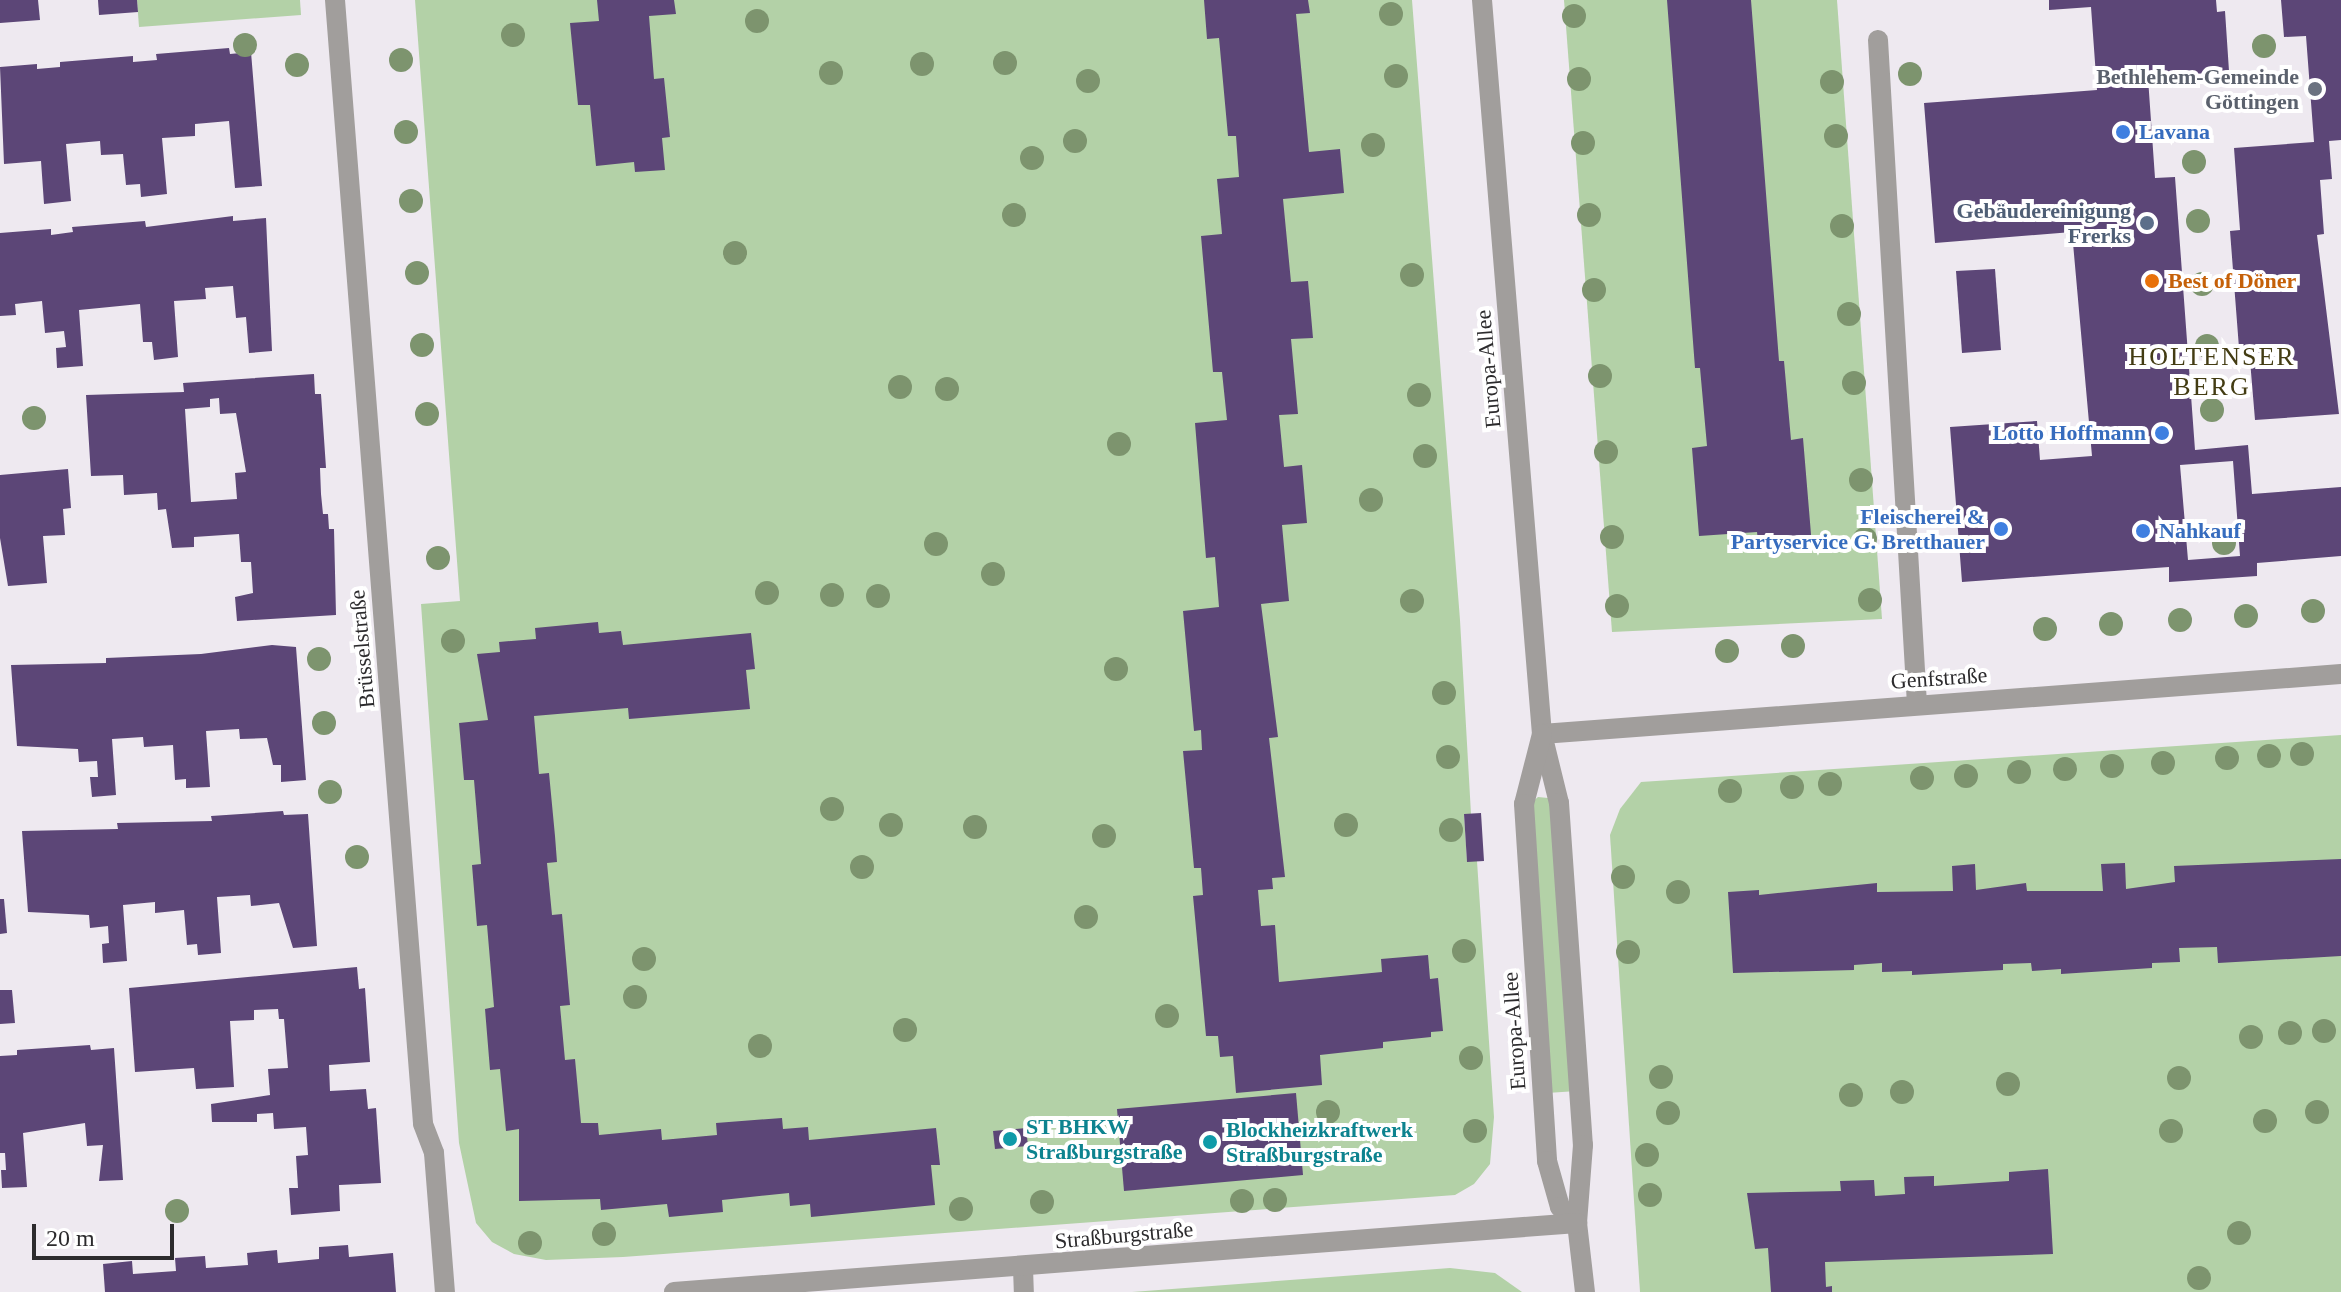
<!DOCTYPE html>
<meta charset="utf-8">
<style>
body{margin:0}
#map{position:relative;width:2341px;height:1292px;overflow:hidden;background:#eee9f0;font-family:Georgia,serif}
div>[style]{position:absolute}
[style*='--x']{left:calc(var(--x)*1px);top:calc(var(--y)*1px);width:calc(var(--w)*1px);rotate:calc(var(--a)*1deg)}
.green>*{inset:0;background:#b3d1a7}
.building>*{inset:0;background:#5c4677}
.minor>*{height:20px;margin:-10px;padding:0 10px;transform-origin:10px;border-radius:10px;background:#a19e9c}
.trees>*{width:24px;height:24px;margin:-12px;border-radius:50%;background:#7d946e}
.dots>*{width:22px;height:22px;translate:-50% -50%;box-sizing:border-box;border:4px solid #fff;border-radius:50%}
span{translate:-50% -50%;white-space:nowrap;text-align:center;line-height:1.15;-webkit-text-stroke:8px #fff;paint-order:stroke}
.worship-label{font-size:22px;color:#5b616d;font-weight:700}
.right{translate:-100% -50%;text-align:right}
.shop-label{font-size:22px;color:#366cbe;font-weight:700}
.left{translate:0 -50%;text-align:left}
.service-label{font-size:22px;color:#4e5e75;font-weight:700}
.food-label{font-size:22px;color:#c56008;font-weight:700}
.street-label{font-size:22px;color:#2c2b2d}
.culture-label{font-size:22px;color:#0d838f;font-weight:700}
.quarter-label{font-size:26px;color:#433c13;letter-spacing:2px}
.scale{position:absolute;left:32px;top:1224px;width:142px;height:36px;box-sizing:border-box;border:4px solid #2c2b2d;border-top:0;padding-left:10px;font-size:24px;line-height:28px;white-space:nowrap;color:#2c2b2d;-webkit-text-stroke:6px #fff;paint-order:stroke}
</style>
<div id="map">
<div class="green">
<i style="clip-path:polygon(137px 0,300px 0,301px 15px,139px 27px)"></i>
<i style="clip-path:polygon(415px 0,1412px 0,1460px 620px,1471px 814px,1464px 814px,1467px 861px,1477px 861px,1494px 1117px,1490px 1164px,1474px 1184px,1455px 1195px,623px 1257px,546px 1260px,514px 1254px,492px 1242px,476px 1223px,459px 1143px,421px 604px,460px 601px)"></i>
<i style="clip-path:polygon(1564px 0,1837px 0,1882px 619px,1612px 632px)"></i>
<i style="clip-path:polygon(2341px 735px,2341px 1292px,1640px 1292px,1610px 835px,1620px 809px,1641px 782px)"></i>
<i style="clip-path:polygon(1538px 797px,1548px 798px,1555px 811px,1577px 1091px,1547px 1093px,1531px 803px)"></i>
<i style="clip-path:polygon(1450px 1268px,1495px 1273px,1522px 1292px,1132px 1292px)"></i>
</div>
<div class="building">
<i style="clip-path:polygon(0 0,38px 0,40px 20px,0 23px)"></i>
<i style="clip-path:polygon(98px 0,137px 0,138px 12px,99px 15px)"></i>
<i style="clip-path:polygon(597px 0,674px 0,676px 14px,649px 16px,654px 79px,664px 78px,670px 137px,662px 138px,665px 170px,635px 172px,634px 162px,596px 166px,590px 105px,578px 105px,570px 23px,599px 21px)"></i>
<i style="clip-path:polygon(1204px 0,1308px 0,1310px 13px,1296px 14px,1309px 152px,1340px 149px,1344px 193px,1283px 199px,1291px 282px,1308px 281px,1313px 338px,1291px 339px,1298px 414px,1279px 415px,1284px 467px,1302px 465px,1307px 523px,1282px 525px,1289px 601px,1261px 604px,1278px 737px,1269px 738px,1285px 877px,1272px 878px,1273px 889px,1258px 890px,1261px 926px,1275px 925px,1279px 982px,1382px 972px,1381px 959px,1428px 955px,1430px 979px,1438px 978px,1443px 1031px,1431px 1032px,1431px 1037px,1383px 1042px,1383px 1048px,1320px 1055px,1322px 1085px,1236px 1093px,1233px 1056px,1220px 1057px,1218px 1036px,1206px 1036px,1193px 896px,1203px 895px,1201px 868px,1194px 868px,1183px 751px,1202px 750px,1201px 730px,1194px 731px,1183px 611px,1219px 607px,1215px 557px,1206px 558px,1195px 423px,1227px 420px,1222px 372px,1213px 372px,1201px 236px,1222px 234px,1217px 179px,1239px 177px,1236px 136px,1228px 136px,1219px 38px,1207px 39px)"></i>
<i style="clip-path:polygon(1667px 0,1751px 0,1779px 361px,1784px 361px,1791px 440px,1803px 438px,1812px 546px,1759px 550px,1757px 532px,1699px 536px,1692px 448px,1707px 446px,1700px 368px,1695px 368px)"></i>
<i style="clip-path:polygon(evenodd,2049px 0,2216px 0,2217px 12px,2225px 11px,2229px 71px,2148px 78px,2155px 178px,2175px 177px,2195px 450px,2248px 445px,2252px 494px,2341px 487px,2341px 556px,2257px 563px,2257px 576px,2169px 582px,2169px 567px,1962px 582px,1950px 427px,2037px 421px,2040px 460px,2092px 456px,2072px 232px,1935px 243px,1924px 103px,2097px 90px,2091px 7px,2049px 10px,2049px 0,2233px 461px,2240px 556px,2188px 560px,2180px 465px,2233px 461px)"></i>
<i style="clip-path:polygon(2281px 0,2341px 0,2341px 140px,2329px 141px,2332px 179px,2320px 180px,2324px 234px,2317px 235px,2339px 414px,2255px 420px,2249px 348px,2239px 348px,2230px 231px,2240px 230px,2234px 148px,2314px 142px,2306px 36px,2284px 37px)"></i>
<i style="clip-path:polygon(229px 48px,230px 54px,251px 52px,262px 186px,235px 188px,229px 121px,195px 124px,195px 136px,162px 138px,167px 194px,141px 197px,140px 184px,126px 185px,123px 154px,101px 155px,100px 141px,66px 144px,71px 201px,44px 204px,41px 161px,4px 164px,0 67px,37px 64px,37px 69px,60px 67px,60px 62px,133px 56px,133px 62px,157px 60px,156px 54px)"></i>
<i style="clip-path:polygon(233px 216px,233px 221px,266px 218px,272px 351px,249px 353px,246px 317px,236px 318px,233px 286px,205px 288px,206px 299px,174px 301px,178px 357px,154px 360px,152px 342px,143px 342px,140px 304px,79px 310px,83px 366px,57px 368px,56px 348px,66px 347px,64px 331px,45px 333px,42px 301px,15px 304px,16px 315px,0 316px,0 233px,51px 229px,51px 235px,73px 232px,72px 227px,145px 221px,146px 227px)"></i>
<i style="clip-path:polygon(1995px 269px,2001px 350px,1962px 353px,1956px 271px)"></i>
<i style="clip-path:polygon(evenodd,314px 374px,315px 394px,321px 394px,326px 468px,320px 468px,321px 494px,323px 514px,328px 514px,329px 529px,334px 529px,336px 615px,237px 621px,235px 597px,253px 593px,251px 562px,241px 562px,239px 534px,194px 537px,194px 547px,172px 548px,166px 509px,158px 510px,157px 493px,124px 495px,123px 475px,91px 476px,86px 395px,184px 392px,183px 383px,314px 374px,219px 398px,220px 414px,236px 413px,246px 472px,235px 473px,237px 499px,191px 502px,185px 409px,210px 407px,210px 399px,219px 398px)"></i>
<i style="clip-path:polygon(68px 469px,71px 508px,63px 509px,65px 535px,43px 536px,47px 583px,8px 586px,0 538px,0 475px)"></i>
<i style="clip-path:polygon(598px 622px,599px 633px,621px 631px,623px 645px,751px 633px,755px 669px,746px 670px,750px 709px,629px 719px,628px 708px,534px 716px,539px 774px,549px 773px,555px 836px,557px 862px,547px 863px,552px 915px,562px 914px,570px 1005px,560px 1006px,565px 1060px,575px 1059px,581px 1123px,598px 1123px,599px 1135px,661px 1129px,662px 1140px,717px 1135px,716px 1123px,782px 1118px,783px 1129px,808px 1127px,809px 1140px,936px 1128px,940px 1165px,931px 1165px,935px 1205px,811px 1217px,810px 1204px,790px 1206px,789px 1193px,722px 1200px,723px 1212px,669px 1217px,667px 1204px,601px 1210px,600px 1199px,519px 1201px,519px 1129px,506px 1131px,500px 1069px,490px 1070px,485px 1009px,494px 1007px,487px 925px,477px 926px,472px 865px,481px 864px,474px 780px,464px 780px,459px 723px,488px 720px,477px 654px,500px 652px,499px 642px,536px 639px,535px 628px)"></i>
<i style="clip-path:polygon(272px 645px,296px 647px,306px 780px,281px 782px,281px 765px,273px 765px,267px 738px,240px 739px,239px 729px,206px 731px,210px 787px,186px 788px,186px 779px,175px 780px,173px 745px,144px 747px,143px 737px,112px 739px,116px 795px,92px 797px,90px 777px,98px 777px,97px 761px,79px 762px,78px 749px,17px 746px,11px 665px,106px 663px,106px 658px,201px 654px)"></i>
<i style="clip-path:polygon(283px 811px,284px 815px,308px 814px,317px 946px,293px 948px,279px 903px,251px 906px,250px 895px,217px 897px,221px 953px,198px 955px,197px 944px,187px 945px,184px 910px,155px 913px,155px 902px,123px 905px,127px 961px,103px 963px,102px 944px,109px 943px,108px 926px,90px 928px,89px 915px,28px 912px,22px 831px,118px 829px,117px 823px,212px 821px,211px 816px)"></i>
<i style="clip-path:polygon(1481px 813px,1484px 861px,1467px 862px,1464px 814px)"></i>
<i style="clip-path:polygon(2341px 859px,2341px 956px,2218px 963px,2217px 947px,2179px 948px,2180px 962px,2152px 963px,2152px 968px,2061px 974px,2061px 969px,2032px 971px,2031px 963px,2003px 964px,2003px 970px,1912px 975px,1912px 971px,1882px 972px,1882px 963px,1854px 965px,1854px 970px,1733px 973px,1728px 892px,1759px 890px,1759px 895px,1877px 883px,1877px 892px,1953px 891px,1952px 866px,1975px 864px,1976px 890px,2026px 883px,2027px 891px,2103px 891px,2101px 864px,2125px 863px,2126px 889px,2175px 882px,2174px 866px)"></i>
<i style="clip-path:polygon(0 899px,4px 899px,7px 933px,0 934px)"></i>
<i style="clip-path:polygon(357px 967px,359px 989px,365px 988px,370px 1062px,329px 1065px,330px 1091px,366px 1089px,368px 1109px,376px 1108px,381px 1183px,339px 1185px,340px 1211px,291px 1215px,289px 1188px,298px 1188px,296px 1156px,308px 1155px,306px 1127px,274px 1129px,273px 1113px,257px 1114px,257px 1122px,212px 1122px,211px 1104px,270px 1095px,268px 1069px,288px 1068px,284px 1019px,279px 1019px,278px 1009px,254px 1010px,254px 1020px,230px 1021px,234px 1087px,196px 1089px,194px 1068px,135px 1072px,129px 988px)"></i>
<i style="clip-path:polygon(0 990px,12px 990px,15px 1023px,0 1024px)"></i>
<i style="clip-path:polygon(90px 1045px,91px 1050px,114px 1048px,123px 1180px,99px 1181px,103px 1145px,87px 1146px,85px 1123px,23px 1133px,27px 1187px,2px 1188px,1px 1170px,6px 1170px,5px 1153px,0 1153px,0 1056px,17px 1055px,17px 1050px)"></i>
<i style="clip-path:polygon(1296px 1093px,1303px 1175px,1124px 1191px,1117px 1109px)"></i>
<i style="clip-path:polygon(1026px 1128px,1028px 1146px,995px 1149px,993px 1131px)"></i>
<i style="clip-path:polygon(2048px 1169px,2053px 1254px,1825px 1262px,1826px 1287px,1832px 1286px,1832px 1292px,1771px 1292px,1768px 1248px,1755px 1249px,1747px 1193px,1841px 1191px,1840px 1181px,1874px 1180px,1875px 1196px,1905px 1194px,1904px 1177px,1934px 1176px,1934px 1186px,2009px 1181px,2009px 1172px)"></i>
<i style="clip-path:polygon(348px 1245px,349px 1257px,393px 1253px,396px 1292px,105px 1292px,103px 1264px,132px 1261px,133px 1274px,176px 1271px,175px 1258px,205px 1256px,206px 1268px,248px 1265px,247px 1253px,277px 1250px,278px 1263px,319px 1259px,319px 1247px)"></i>
</div>
<div class="minor">
<i style="--x:335;--y:0;--w:1127;--a:85.52"></i>
<i style="--x:423;--y:1124;--w:31;--a:69"></i>
<i style="--x:434;--y:1153;--w:139;--a:85.5"></i>
<i style="--x:1482;--y:0;--w:736;--a:85.33"></i>
<i style="--x:1542;--y:734;--w:71;--a:76.2"></i>
<i style="--x:1559;--y:803;--w:343;--a:86"></i>
<i style="--x:1583;--y:1145;--w:78;--a:94.4"></i>
<i style="--x:1577;--y:1223;--w:69;--a:83.4"></i>
<i style="--x:1878;--y:40;--w:665;--a:86.64"></i>
<i style="--x:1542;--y:734;--w:801;--a:-4.29"></i>
<i style="--x:1542;--y:734;--w:72;--a:104.4"></i>
<i style="--x:1524;--y:804;--w:358;--a:86.3"></i>
<i style="--x:1547;--y:1161;--w:48;--a:74.2"></i>
<i style="--x:1560;--y:1207;--w:23;--a:43"></i>
<i style="--x:1023;--y:1268;--w:24;--a:88"></i>
<i style="--x:674;--y:1292;--w:906;--a:-4.37"></i>
</div>
<div class="trees">
<i style="left:1391px;top:14px"></i>
<i style="left:1574px;top:16px"></i>
<i style="left:757px;top:21px"></i>
<i style="left:513px;top:35px"></i>
<i style="left:245px;top:45px"></i>
<i style="left:2264px;top:46px"></i>
<i style="left:401px;top:60px"></i>
<i style="left:1005px;top:63px"></i>
<i style="left:922px;top:64px"></i>
<i style="left:297px;top:65px"></i>
<i style="left:831px;top:73px"></i>
<i style="left:1910px;top:74px"></i>
<i style="left:1396px;top:76px"></i>
<i style="left:1579px;top:79px"></i>
<i style="left:1088px;top:81px"></i>
<i style="left:1832px;top:82px"></i>
<i style="left:406px;top:132px"></i>
<i style="left:1836px;top:136px"></i>
<i style="left:1075px;top:141px"></i>
<i style="left:1583px;top:143px"></i>
<i style="left:1373px;top:145px"></i>
<i style="left:1032px;top:158px"></i>
<i style="left:2194px;top:162px"></i>
<i style="left:411px;top:201px"></i>
<i style="left:1014px;top:215px"></i>
<i style="left:1589px;top:215px"></i>
<i style="left:2198px;top:221px"></i>
<i style="left:1842px;top:226px"></i>
<i style="left:735px;top:253px"></i>
<i style="left:417px;top:273px"></i>
<i style="left:1412px;top:275px"></i>
<i style="left:2202px;top:284px"></i>
<i style="left:1594px;top:290px"></i>
<i style="left:1849px;top:314px"></i>
<i style="left:422px;top:345px"></i>
<i style="left:2207px;top:346px"></i>
<i style="left:1600px;top:376px"></i>
<i style="left:1854px;top:383px"></i>
<i style="left:900px;top:387px"></i>
<i style="left:947px;top:389px"></i>
<i style="left:1419px;top:395px"></i>
<i style="left:2212px;top:410px"></i>
<i style="left:427px;top:414px"></i>
<i style="left:34px;top:418px"></i>
<i style="left:1119px;top:444px"></i>
<i style="left:1606px;top:452px"></i>
<i style="left:1425px;top:456px"></i>
<i style="left:1861px;top:480px"></i>
<i style="left:1371px;top:500px"></i>
<i style="left:1612px;top:537px"></i>
<i style="left:1865px;top:539px"></i>
<i style="left:2224px;top:543px"></i>
<i style="left:936px;top:544px"></i>
<i style="left:438px;top:558px"></i>
<i style="left:993px;top:574px"></i>
<i style="left:767px;top:593px"></i>
<i style="left:832px;top:595px"></i>
<i style="left:878px;top:596px"></i>
<i style="left:1870px;top:600px"></i>
<i style="left:1412px;top:601px"></i>
<i style="left:1617px;top:606px"></i>
<i style="left:2313px;top:611px"></i>
<i style="left:2246px;top:616px"></i>
<i style="left:2180px;top:620px"></i>
<i style="left:2111px;top:624px"></i>
<i style="left:2045px;top:629px"></i>
<i style="left:453px;top:641px"></i>
<i style="left:1793px;top:646px"></i>
<i style="left:1727px;top:651px"></i>
<i style="left:319px;top:659px"></i>
<i style="left:1116px;top:669px"></i>
<i style="left:1444px;top:693px"></i>
<i style="left:324px;top:723px"></i>
<i style="left:2302px;top:754px"></i>
<i style="left:2269px;top:756px"></i>
<i style="left:1448px;top:757px"></i>
<i style="left:2227px;top:758px"></i>
<i style="left:2163px;top:763px"></i>
<i style="left:2112px;top:766px"></i>
<i style="left:2065px;top:769px"></i>
<i style="left:2019px;top:772px"></i>
<i style="left:1966px;top:776px"></i>
<i style="left:1922px;top:778px"></i>
<i style="left:1830px;top:784px"></i>
<i style="left:1792px;top:787px"></i>
<i style="left:1730px;top:791px"></i>
<i style="left:330px;top:792px"></i>
<i style="left:832px;top:809px"></i>
<i style="left:891px;top:825px"></i>
<i style="left:1346px;top:825px"></i>
<i style="left:975px;top:827px"></i>
<i style="left:1451px;top:830px"></i>
<i style="left:1104px;top:836px"></i>
<i style="left:357px;top:857px"></i>
<i style="left:862px;top:867px"></i>
<i style="left:1623px;top:877px"></i>
<i style="left:1678px;top:892px"></i>
<i style="left:1086px;top:917px"></i>
<i style="left:1464px;top:951px"></i>
<i style="left:1628px;top:952px"></i>
<i style="left:644px;top:959px"></i>
<i style="left:635px;top:997px"></i>
<i style="left:1167px;top:1016px"></i>
<i style="left:905px;top:1030px"></i>
<i style="left:2324px;top:1031px"></i>
<i style="left:2290px;top:1033px"></i>
<i style="left:2251px;top:1037px"></i>
<i style="left:760px;top:1046px"></i>
<i style="left:1471px;top:1058px"></i>
<i style="left:1661px;top:1077px"></i>
<i style="left:2179px;top:1078px"></i>
<i style="left:2008px;top:1084px"></i>
<i style="left:1902px;top:1092px"></i>
<i style="left:1851px;top:1095px"></i>
<i style="left:1328px;top:1112px"></i>
<i style="left:2317px;top:1112px"></i>
<i style="left:1668px;top:1113px"></i>
<i style="left:2265px;top:1121px"></i>
<i style="left:1475px;top:1131px"></i>
<i style="left:2171px;top:1131px"></i>
<i style="left:1647px;top:1155px"></i>
<i style="left:1650px;top:1195px"></i>
<i style="left:1275px;top:1200px"></i>
<i style="left:1242px;top:1201px"></i>
<i style="left:1042px;top:1202px"></i>
<i style="left:961px;top:1209px"></i>
<i style="left:177px;top:1211px"></i>
<i style="left:2239px;top:1233px"></i>
<i style="left:604px;top:1234px"></i>
<i style="left:530px;top:1243px"></i>
<i style="left:2199px;top:1278px"></i>
</div>
<div class="dots">
<i style="left:2315px;top:89px;background:#6b7280"></i>
<i style="left:2123px;top:132px;background:#3f7fe0"></i>
<i style="left:2147px;top:223px;background:#5c6f8a"></i>
<i style="left:2152px;top:281px;background:#e8710a"></i>
<i style="left:2162px;top:433px;background:#3f7fe0"></i>
<i style="left:2001px;top:529px;background:#3f7fe0"></i>
<i style="left:2143px;top:531px;background:#3f7fe0"></i>
<i style="left:1010px;top:1139px;background:#0f9aa8"></i>
<i style="left:1210px;top:1142px;background:#0f9aa8"></i>
</div>
<div class="worship-label">
<span class="right" style="left:2299px;top:89px">Bethlehem-Gemeinde<br>Göttingen</span>
</div>
<div class="shop-label">
<span class="left" style="left:2139px;top:132px">Lavana</span>
<span class="right" style="left:2146px;top:433px">Lotto Hoffmann</span>
<span class="right" style="left:1985px;top:529px">Fleischerei &amp;<br>Partyservice G. Bretthauer</span>
<span class="left" style="left:2159px;top:531px">Nahkauf</span>
</div>
<div class="service-label">
<span class="right" style="left:2131px;top:223px">Gebäudereinigung<br>Frerks</span>
</div>
<div class="food-label">
<span class="left" style="left:2168px;top:281px">Best of Döner</span>
</div>
<div class="street-label">
<span style="left:1488px;top:369px;rotate:-95deg">Europa-Allee</span>
<span style="left:362px;top:649px;rotate:-95deg">Brüsselstraße</span>
<span style="left:1939px;top:678px;rotate:-4deg">Genfstraße</span>
<span style="left:1514px;top:1031px;rotate:-94deg">Europa-Allee</span>
<span style="left:1124px;top:1235px;rotate:-5deg">Straßburgstraße</span>
</div>
<div class="culture-label">
<span class="left" style="left:1026px;top:1139px">ST BHKW<br>Straßburgstraße</span>
<span class="left" style="left:1226px;top:1142px">Blockheizkraftwerk<br>Straßburgstraße</span>
</div>
<div class="quarter-label">
<span style="left:2212px;top:372px">HOLTENSER<br>BERG</span>
</div>
<div class="scale">20 m</div>
</div>
